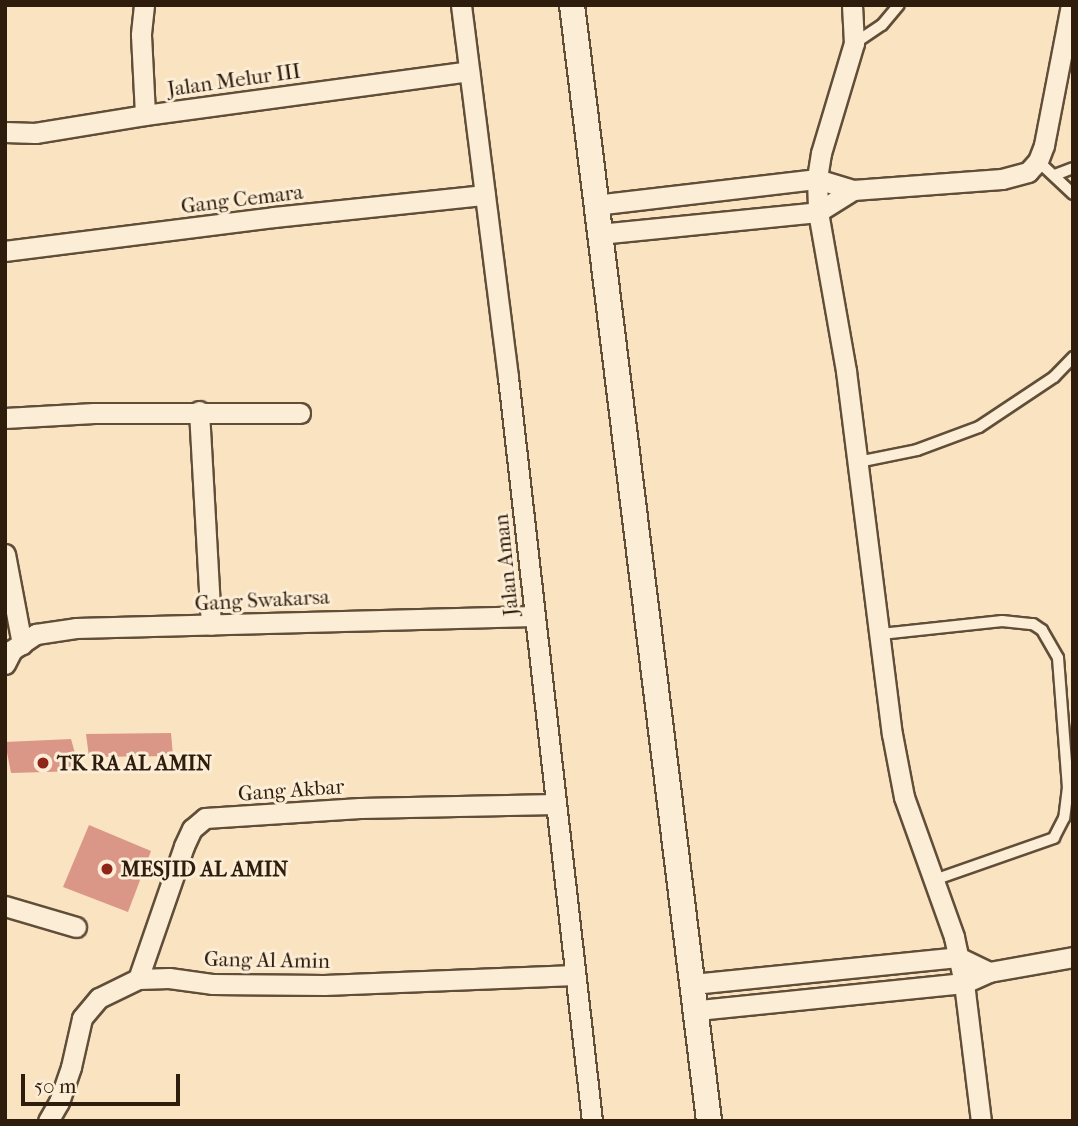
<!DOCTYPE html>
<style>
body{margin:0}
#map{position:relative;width:1078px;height:1126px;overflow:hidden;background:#fae3c0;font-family:"IM FELL French Canon",serif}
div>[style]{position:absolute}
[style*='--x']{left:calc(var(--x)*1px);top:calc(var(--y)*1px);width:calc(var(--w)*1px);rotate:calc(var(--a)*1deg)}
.building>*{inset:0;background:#da9788}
.roads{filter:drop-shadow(2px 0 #614e39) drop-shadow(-2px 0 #614e39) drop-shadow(0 2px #614e39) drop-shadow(0 -2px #614e39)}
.service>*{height:10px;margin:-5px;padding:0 5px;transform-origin:5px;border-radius:5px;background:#fcedd6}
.minor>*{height:19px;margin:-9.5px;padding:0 9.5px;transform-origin:9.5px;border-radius:9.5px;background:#fcedd6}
.tertiary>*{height:24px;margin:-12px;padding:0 12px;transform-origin:12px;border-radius:12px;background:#fcedd6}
.dots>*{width:19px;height:19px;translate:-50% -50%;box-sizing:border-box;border:4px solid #fcedd6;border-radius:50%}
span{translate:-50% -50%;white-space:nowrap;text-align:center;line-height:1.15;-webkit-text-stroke:6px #fcedd6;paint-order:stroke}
.street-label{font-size:21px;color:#2e1c0c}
.poi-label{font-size:21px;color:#2e1c0c;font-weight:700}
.left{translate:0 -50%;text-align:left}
.frame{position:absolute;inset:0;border:7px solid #2e1c0c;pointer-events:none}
.scale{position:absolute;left:21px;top:1074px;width:159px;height:32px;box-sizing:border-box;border:4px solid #2e1c0c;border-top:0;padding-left:9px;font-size:21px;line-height:24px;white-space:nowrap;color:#2e1c0c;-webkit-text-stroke:5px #fcedd6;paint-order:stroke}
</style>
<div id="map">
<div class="building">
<i style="clip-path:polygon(171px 733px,173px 756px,89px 757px,86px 734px)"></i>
<i style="clip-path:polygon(71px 739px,80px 771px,11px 773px,5px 742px)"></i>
<i style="clip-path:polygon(89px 825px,151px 851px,128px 912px,63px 887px)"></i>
</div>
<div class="roads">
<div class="service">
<i style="--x:855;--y:43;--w:32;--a:-34"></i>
<i style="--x:882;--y:25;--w:26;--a:-50"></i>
<i style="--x:1038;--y:161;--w:48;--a:43.3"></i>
<i style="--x:1055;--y:175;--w:19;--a:-21"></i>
<i style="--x:858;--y:462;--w:60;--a:-11.5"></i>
<i style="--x:917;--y:450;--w:66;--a:-20.4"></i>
<i style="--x:979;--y:427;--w:90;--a:-33.7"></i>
<i style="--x:1054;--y:377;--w:28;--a:-46"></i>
<i style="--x:881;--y:634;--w:122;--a:-6.1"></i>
<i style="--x:1002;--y:621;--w:31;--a:6"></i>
<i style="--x:1033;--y:624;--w:11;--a:34"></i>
<i style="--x:1042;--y:630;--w:32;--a:60"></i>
<i style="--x:1058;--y:658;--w:129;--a:85.6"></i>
<i style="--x:1068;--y:787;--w:31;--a:97"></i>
<i style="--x:1064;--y:818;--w:22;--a:117"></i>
<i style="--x:1054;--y:838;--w:127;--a:160.7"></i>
</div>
<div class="minor">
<i style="--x:144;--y:5;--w:30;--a:96"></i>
<i style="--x:141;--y:35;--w:80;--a:87.1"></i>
<i style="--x:461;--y:5;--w:375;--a:82.8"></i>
<i style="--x:508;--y:377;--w:749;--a:83.56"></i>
<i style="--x:852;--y:5;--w:38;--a:87"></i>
<i style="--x:854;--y:43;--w:115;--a:106.7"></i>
<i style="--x:821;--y:153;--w:26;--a:99"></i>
<i style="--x:817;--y:179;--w:33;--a:88"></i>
<i style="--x:818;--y:212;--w:161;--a:80"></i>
<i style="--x:846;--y:371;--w:366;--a:82.8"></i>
<i style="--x:892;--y:734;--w:64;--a:79.2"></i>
<i style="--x:904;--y:797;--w:149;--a:70.3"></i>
<i style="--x:954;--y:937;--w:47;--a:77.7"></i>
<i style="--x:964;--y:983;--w:139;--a:83"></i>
<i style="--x:5;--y:132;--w:30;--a:2"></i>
<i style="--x:35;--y:133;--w:111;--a:-9.3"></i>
<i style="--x:145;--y:115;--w:327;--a:-7.7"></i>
<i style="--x:595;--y:205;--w:224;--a:-6.7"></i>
<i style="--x:817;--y:179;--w:38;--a:17"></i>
<i style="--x:853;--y:190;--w:149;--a:-4.2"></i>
<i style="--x:1002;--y:179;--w:27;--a:-15"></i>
<i style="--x:1028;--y:172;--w:15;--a:-48"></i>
<i style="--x:1038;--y:161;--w:17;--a:-69"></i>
<i style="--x:1044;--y:145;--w:143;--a:-79.1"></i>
<i style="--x:599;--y:234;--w:220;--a:-5.7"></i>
<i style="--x:818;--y:212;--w:41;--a:-32.2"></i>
<i style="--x:5;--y:251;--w:271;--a:-7.2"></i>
<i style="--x:274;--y:217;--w:212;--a:-6"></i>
<i style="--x:199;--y:411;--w:214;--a:86.8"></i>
<i style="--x:5;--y:418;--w:89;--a:-3.2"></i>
<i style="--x:94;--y:413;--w:206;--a:0"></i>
<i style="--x:5;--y:554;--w:92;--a:79.3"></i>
<i style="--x:5;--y:664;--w:16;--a:-63"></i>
<i style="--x:12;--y:650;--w:29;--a:-34"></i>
<i style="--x:36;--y:634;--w:40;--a:-8.5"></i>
<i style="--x:76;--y:628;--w:458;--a:-1.5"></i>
<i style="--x:5;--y:906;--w:74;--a:16.5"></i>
<i style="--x:989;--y:972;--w:85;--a:-10.1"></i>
<i style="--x:138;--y:979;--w:141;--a:-70.9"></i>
<i style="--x:184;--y:846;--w:19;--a:-65"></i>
<i style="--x:192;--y:829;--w:17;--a:-40"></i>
<i style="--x:205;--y:818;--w:155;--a:-3.7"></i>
<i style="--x:360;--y:808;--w:196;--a:-1.2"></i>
<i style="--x:693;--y:984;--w:266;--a:-5.8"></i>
<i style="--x:958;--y:957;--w:34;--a:26"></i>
<i style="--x:989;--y:972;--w:27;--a:156"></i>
<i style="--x:964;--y:983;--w:268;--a:174.2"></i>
<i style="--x:48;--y:1121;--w:22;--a:-60"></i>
<i style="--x:59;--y:1102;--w:37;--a:-71"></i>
<i style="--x:71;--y:1067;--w:50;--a:-77.3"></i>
<i style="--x:82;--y:1018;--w:26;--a:-50"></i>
<i style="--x:99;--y:998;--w:43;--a:-26"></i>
<i style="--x:138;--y:979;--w:31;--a:-2"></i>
<i style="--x:169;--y:978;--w:43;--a:7.9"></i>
<i style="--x:212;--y:984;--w:112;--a:0.5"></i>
<i style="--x:324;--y:985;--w:251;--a:-2.3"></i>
</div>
<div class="tertiary">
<i style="--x:572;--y:5;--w:1124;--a:83"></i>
</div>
</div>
<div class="dots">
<i style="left:43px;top:763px;background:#8f2418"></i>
<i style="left:107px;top:869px;background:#8f2418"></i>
</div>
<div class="street-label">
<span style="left:234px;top:80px;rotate:-8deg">Jalan Melur III</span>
<span style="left:242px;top:199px;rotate:-7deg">Gang Cemara</span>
<span style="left:506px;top:565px;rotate:-96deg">Jalan Aman</span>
<span style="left:262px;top:600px;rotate:-3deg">Gang Swakarsa</span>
<span style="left:291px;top:790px;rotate:-4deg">Gang Akbar</span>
<span style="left:267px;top:960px;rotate:1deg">Gang Al Amin</span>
</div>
<div class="poi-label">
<span class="left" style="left:57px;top:763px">TK RA AL AMIN</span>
<span class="left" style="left:121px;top:869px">MESJID AL AMIN</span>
</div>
<div class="frame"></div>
<div class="scale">50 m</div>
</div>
